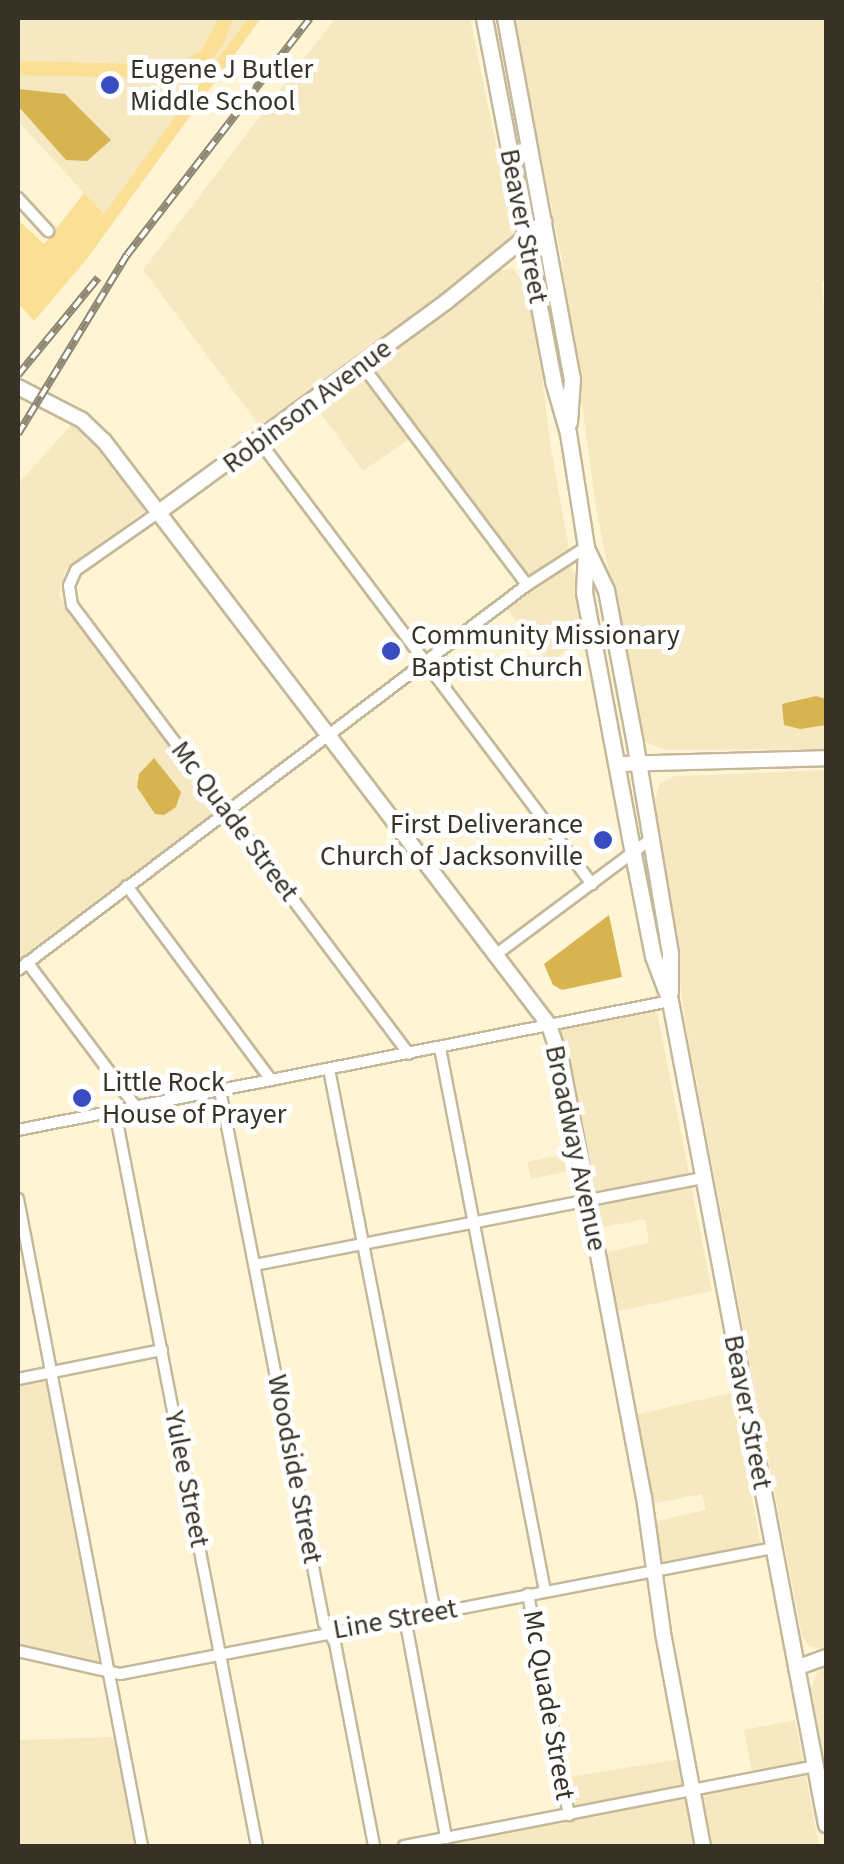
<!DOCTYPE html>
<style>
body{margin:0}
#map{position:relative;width:844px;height:1864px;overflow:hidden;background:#fff4d4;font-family:"Source Sans 3",sans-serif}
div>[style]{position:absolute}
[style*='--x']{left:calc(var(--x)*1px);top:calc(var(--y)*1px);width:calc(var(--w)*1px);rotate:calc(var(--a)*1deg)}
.built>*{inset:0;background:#f6e8c1}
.green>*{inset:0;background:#fadf95}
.water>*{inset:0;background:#d7b44f}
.roads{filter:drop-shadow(2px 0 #c3b89a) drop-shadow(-2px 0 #c3b89a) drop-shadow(0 2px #c3b89a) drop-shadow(0 -2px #c3b89a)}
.street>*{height:10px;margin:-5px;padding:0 5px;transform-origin:5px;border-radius:5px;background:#fff}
.secondary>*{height:14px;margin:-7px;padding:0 7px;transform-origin:7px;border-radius:7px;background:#fff}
.primary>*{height:15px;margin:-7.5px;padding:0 7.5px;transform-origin:7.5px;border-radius:7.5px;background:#fff}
.rail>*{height:8px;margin-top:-4px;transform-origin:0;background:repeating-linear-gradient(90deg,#fff 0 11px,#8e8772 0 22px);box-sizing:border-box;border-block:2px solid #8e8772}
.dots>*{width:28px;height:28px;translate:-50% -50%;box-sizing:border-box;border:5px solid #fff;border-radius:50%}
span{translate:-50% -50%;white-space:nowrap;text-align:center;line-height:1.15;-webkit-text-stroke:10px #fff;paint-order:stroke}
.poi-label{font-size:28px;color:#363226}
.left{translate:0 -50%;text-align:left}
.right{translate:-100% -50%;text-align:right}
.street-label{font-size:28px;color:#363226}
.frame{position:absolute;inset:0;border:20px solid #363226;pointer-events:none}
</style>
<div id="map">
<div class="built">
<i style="clip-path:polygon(18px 18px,248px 18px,104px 215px,18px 121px)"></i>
<i style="clip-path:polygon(335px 18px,470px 18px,514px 232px,513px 239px,484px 266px,264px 432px,143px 270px)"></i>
<i style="clip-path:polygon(516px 18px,826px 18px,826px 281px,822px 282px,826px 340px,826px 749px,666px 750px,642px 741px,596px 507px,561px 254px,519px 53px)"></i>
<i style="clip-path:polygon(513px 268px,525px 285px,539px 348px,550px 443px,585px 637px,548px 665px,507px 609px,524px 594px,411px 438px,363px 471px,316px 407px,498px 271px)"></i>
<i style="clip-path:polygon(73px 423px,85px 430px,147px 509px,65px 571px,59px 596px,218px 810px,18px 964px,18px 484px)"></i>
<i style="clip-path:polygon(826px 770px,826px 1648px,824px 1649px,809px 1646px,802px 1636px,686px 1027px,655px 799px,660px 784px,675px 776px)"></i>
<i style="clip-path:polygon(654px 996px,712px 1291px,615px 1312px,603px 1253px,649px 1243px,645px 1219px,599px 1228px,562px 1042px,550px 1020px)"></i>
<i style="clip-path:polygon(571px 1153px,575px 1170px,531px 1179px,527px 1162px)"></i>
<i style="clip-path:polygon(45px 1379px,99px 1663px,18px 1647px,18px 1385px)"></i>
<i style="clip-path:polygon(731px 1393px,761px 1544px,663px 1563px,656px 1521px,706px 1510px,702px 1494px,652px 1504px,635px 1415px)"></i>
<i style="clip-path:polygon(826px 1666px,826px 1770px,811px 1689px,817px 1673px)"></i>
<i style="clip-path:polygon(795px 1720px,819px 1846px,709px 1846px,698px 1784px,752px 1772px,744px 1730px)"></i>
<i style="clip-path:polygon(114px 1737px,134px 1846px,18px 1846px,18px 1740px)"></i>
<i style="clip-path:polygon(681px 1759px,697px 1846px,431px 1846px,577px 1819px,569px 1777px)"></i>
</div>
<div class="green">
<i style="clip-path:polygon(219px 18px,233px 18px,223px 46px,203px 67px,178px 79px,18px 75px,18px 61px,177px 65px,202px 50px)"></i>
<i style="clip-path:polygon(248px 18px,261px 18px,86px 260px,34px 321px,18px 303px,18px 220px,44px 244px,84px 193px,104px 214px)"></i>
</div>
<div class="water">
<i style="clip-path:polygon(18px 89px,65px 94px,111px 140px,87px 161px,66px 160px,18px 106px)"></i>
<i style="clip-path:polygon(816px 696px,826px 699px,826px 725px,800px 729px,784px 725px,782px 704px)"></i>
<i style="clip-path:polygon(154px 758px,181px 792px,176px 807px,164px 815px,155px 814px,137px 787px,139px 774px)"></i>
<i style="clip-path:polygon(609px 915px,622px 977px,562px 990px,553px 985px,544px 964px)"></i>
</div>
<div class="roads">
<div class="street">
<i style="--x:18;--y:198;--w:45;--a:47.7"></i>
<i style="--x:362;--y:365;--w:275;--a:53.1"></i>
<i style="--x:260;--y:442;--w:553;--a:53.09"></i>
<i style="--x:159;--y:512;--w:101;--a:145.1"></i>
<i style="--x:76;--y:570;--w:17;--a:114"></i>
<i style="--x:69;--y:586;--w:19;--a:81"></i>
<i style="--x:72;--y:605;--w:561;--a:53.11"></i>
<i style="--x:127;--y:886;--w:242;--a:53.4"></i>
<i style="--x:494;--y:956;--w:196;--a:-36.7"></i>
<i style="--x:27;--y:962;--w:181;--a:53.1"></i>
<i style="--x:18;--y:970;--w:638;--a:-37.1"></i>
<i style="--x:527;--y:585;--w:70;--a:-32.8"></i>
<i style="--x:440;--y:1048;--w:553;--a:79.06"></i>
<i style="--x:329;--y:1069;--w:554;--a:78.97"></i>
<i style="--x:220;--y:1090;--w:543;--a:78.96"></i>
<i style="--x:324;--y:1623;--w:23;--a:61"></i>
<i style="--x:335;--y:1643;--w:207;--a:79.1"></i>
<i style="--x:115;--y:1111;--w:749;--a:79.07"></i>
<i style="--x:18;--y:1130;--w:665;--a:-11.19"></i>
<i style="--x:18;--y:1199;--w:659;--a:79.15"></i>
<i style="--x:255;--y:1265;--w:455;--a:-11"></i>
<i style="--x:18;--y:1379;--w:147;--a:-11.4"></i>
<i style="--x:528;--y:1594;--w:225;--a:79.5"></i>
<i style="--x:405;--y:1618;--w:224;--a:79.4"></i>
<i style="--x:18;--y:1651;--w:105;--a:12.7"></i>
<i style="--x:120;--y:1674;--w:666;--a:-10.91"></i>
<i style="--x:404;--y:1846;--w:420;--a:-11"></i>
</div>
<div class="secondary">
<i style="--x:18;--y:387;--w:72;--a:27.3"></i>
<i style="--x:82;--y:420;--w:30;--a:44"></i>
<i style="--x:104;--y:441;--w:734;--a:52.69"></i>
<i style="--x:549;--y:1025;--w:41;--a:71.6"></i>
<i style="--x:562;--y:1064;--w:441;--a:79.3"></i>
<i style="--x:644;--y:1497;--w:137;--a:82"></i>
<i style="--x:663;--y:1633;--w:217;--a:79.4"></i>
<i style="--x:159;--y:512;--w:356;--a:-36.2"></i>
<i style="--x:446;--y:302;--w:127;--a:-39.2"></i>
<i style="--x:617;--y:764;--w:209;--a:-1.6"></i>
<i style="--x:796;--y:1668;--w:32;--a:-20"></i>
</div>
<div class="primary">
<i style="--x:484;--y:18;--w:369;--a:79.2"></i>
<i style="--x:553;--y:381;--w:54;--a:73.9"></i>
<i style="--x:568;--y:433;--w:115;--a:81"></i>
<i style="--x:586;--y:547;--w:45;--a:92.5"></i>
<i style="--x:584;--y:592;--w:267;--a:79.4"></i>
<i style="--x:633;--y:854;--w:104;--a:78.9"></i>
<i style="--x:653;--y:956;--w:48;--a:69.3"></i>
<i style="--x:670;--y:1001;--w:838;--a:79.27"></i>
<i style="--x:505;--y:18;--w:366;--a:79.5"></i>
<i style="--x:572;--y:378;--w:44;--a:93.9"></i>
<i style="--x:587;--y:550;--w:44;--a:64.6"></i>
<i style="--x:606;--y:590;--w:157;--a:79.3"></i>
<i style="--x:635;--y:744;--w:213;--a:80.5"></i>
<i style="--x:670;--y:954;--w:38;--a:90"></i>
</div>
</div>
<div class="rail">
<i style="--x:18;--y:375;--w:126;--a:-50.5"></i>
<i style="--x:18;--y:434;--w:210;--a:-58.7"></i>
<i style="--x:127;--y:255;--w:299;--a:-52.3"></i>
</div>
<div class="dots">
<i style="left:110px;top:85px;background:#394dc0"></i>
<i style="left:391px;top:651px;background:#394dc0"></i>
<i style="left:603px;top:840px;background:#394dc0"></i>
<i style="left:82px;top:1098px;background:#394dc0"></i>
</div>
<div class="poi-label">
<span class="left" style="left:130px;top:85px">Eugene J Butler<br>Middle School</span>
<span class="left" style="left:411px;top:651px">Community Missionary<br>Baptist Church</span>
<span class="right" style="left:583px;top:840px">First Deliverance<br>Church of Jacksonville</span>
<span class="left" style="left:102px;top:1098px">Little Rock<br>House of Prayer</span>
</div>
<div class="street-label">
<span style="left:524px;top:226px;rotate:79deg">Beaver Street</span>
<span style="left:307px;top:406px;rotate:-37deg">Robinson Avenue</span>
<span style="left:235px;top:821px;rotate:53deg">Mc Quade Street</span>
<span style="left:576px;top:1148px;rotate:78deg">Broadway Avenue</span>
<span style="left:748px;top:1412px;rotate:79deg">Beaver Street</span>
<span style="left:295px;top:1469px;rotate:79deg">Woodside Street</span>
<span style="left:187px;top:1479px;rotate:79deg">Yulee Street</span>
<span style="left:395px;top:1619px;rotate:-10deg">Line Street</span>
<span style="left:549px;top:1705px;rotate:80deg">Mc Quade Street</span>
</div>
<div class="frame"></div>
</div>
